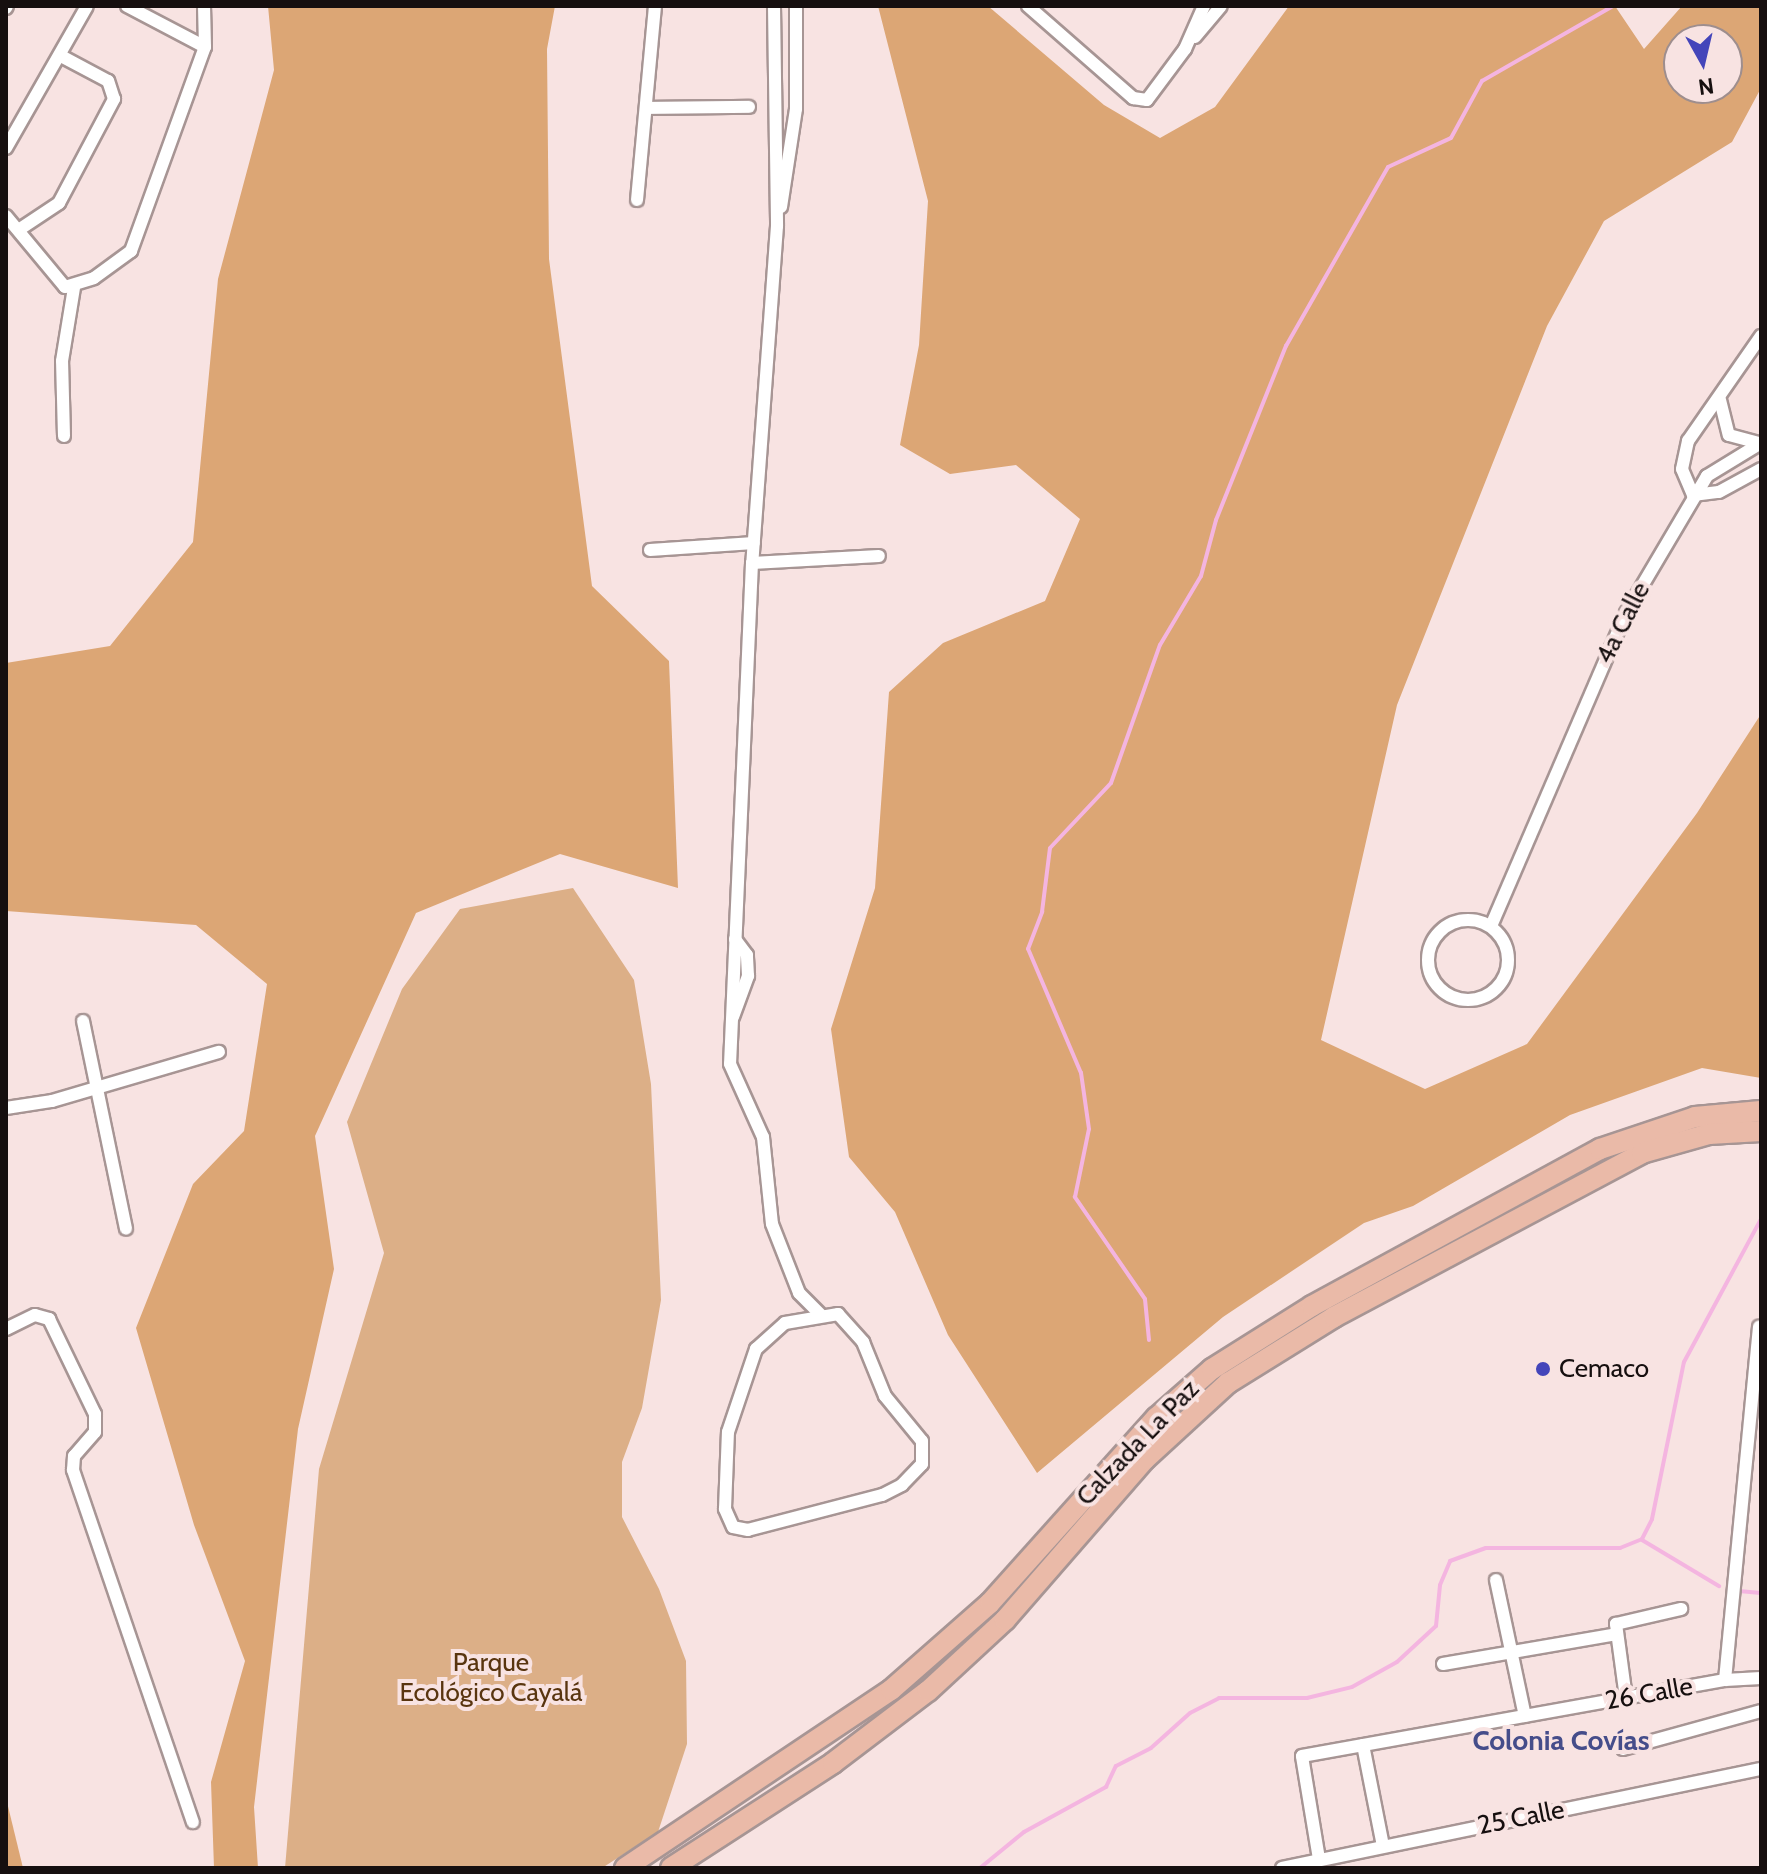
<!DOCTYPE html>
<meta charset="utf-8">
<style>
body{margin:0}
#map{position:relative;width:1767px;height:1874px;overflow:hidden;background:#f8e3e2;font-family:Cabin,sans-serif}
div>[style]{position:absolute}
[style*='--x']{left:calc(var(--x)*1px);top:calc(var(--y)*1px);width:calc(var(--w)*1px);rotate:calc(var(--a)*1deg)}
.green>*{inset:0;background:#dcaf87}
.forest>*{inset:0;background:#dca675}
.stream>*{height:4px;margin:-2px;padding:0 2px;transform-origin:2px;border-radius:2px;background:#f4b5e0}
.roads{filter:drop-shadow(2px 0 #a79594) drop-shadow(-2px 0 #a79594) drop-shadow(0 2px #a79594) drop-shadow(0 -2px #a79594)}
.street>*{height:12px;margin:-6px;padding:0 6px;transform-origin:6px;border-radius:6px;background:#fff}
.street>.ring{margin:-6px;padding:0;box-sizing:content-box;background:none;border:12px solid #fff;border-radius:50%}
.primary>*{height:20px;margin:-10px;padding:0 10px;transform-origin:10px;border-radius:10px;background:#eabaa8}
.dots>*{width:22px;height:22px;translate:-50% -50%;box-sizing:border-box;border:4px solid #f8e3e2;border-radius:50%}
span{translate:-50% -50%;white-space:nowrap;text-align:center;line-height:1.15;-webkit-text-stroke:8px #f8e3e2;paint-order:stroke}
.street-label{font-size:26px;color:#160f0f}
.poi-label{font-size:26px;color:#160f0f}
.left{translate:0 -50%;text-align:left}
.park-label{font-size:26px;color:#59350f}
.neighbourhood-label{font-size:28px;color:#454d8a;font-weight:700}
.frame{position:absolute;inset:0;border:8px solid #160f0f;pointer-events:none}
.north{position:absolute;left:1663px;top:24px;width:80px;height:80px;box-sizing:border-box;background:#f8e3e2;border:2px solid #9e8e8e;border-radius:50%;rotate:172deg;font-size:22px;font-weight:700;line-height:32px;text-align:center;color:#160f0f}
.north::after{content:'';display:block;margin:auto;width:28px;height:36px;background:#4445ba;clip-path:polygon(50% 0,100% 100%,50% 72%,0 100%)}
</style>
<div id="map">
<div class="green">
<i style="clip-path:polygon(573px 888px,634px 980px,651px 1084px,661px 1300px,642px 1408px,622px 1462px,622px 1517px,659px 1589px,686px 1661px,687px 1744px,658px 1832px,602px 1868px,285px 1868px,319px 1469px,384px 1253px,347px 1122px,402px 989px,460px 909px)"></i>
</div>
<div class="forest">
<i style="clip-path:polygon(268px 6px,555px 6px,547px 49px,549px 259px,592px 586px,669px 661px,678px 888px,560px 854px,416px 913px,315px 1136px,334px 1269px,298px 1429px,254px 1807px,258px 1868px,214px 1868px,211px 1782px,245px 1661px,194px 1525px,136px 1328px,193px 1184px,244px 1131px,267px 984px,196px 925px,6px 911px,6px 663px,110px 646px,193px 542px,218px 279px,274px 70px)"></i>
<i style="clip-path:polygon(evenodd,878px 6px,988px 6px,1104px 105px,1160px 138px,1215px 107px,1289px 6px,1615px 6px,1644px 49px,1682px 6px,1761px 6px,1761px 88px,1732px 142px,1604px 221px,1547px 326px,1397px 705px,1321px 1040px,1425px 1089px,1527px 1044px,1697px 813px,1761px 714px,1761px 1078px,1702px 1068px,1570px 1115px,1413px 1206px,1364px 1223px,1223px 1317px,1037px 1473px,948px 1335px,895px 1212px,849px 1157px,831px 1029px,875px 888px,889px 692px,943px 643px,1045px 601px,1080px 519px,1016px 465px,950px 474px,900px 445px,919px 345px,928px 201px,878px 6px,1679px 40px,1727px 40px,1727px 88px,1679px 88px,1679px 40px)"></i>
<i style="clip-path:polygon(6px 1798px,23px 1868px,6px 1868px)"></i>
</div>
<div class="stream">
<i style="--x:1149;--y:1340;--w:41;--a:-95.6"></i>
<i style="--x:1145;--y:1299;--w:124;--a:-124.5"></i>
<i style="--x:1075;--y:1197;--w:69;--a:-78.4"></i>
<i style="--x:1089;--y:1129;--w:57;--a:-98.1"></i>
<i style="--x:1081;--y:1073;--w:135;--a:-113.1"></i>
<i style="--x:1028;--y:949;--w:40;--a:-69"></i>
<i style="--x:1042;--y:912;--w:64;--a:-82.9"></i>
<i style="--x:1050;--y:848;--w:89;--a:-46.8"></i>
<i style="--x:1111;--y:783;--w:146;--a:-70.5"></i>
<i style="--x:1160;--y:645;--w:80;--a:-59.3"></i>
<i style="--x:1201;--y:576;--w:58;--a:-75"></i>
<i style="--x:1216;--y:520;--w:188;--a:-68.1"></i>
<i style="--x:1286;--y:346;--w:206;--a:-60.3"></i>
<i style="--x:1388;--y:167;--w:69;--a:-24.7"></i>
<i style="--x:1451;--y:138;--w:65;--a:-61.5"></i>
<i style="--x:1482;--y:81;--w:151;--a:-29.8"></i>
<i style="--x:1642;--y:1540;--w:90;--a:30.9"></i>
<i style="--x:1739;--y:1591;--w:22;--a:5"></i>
<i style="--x:980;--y:1868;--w:57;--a:-39.3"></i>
<i style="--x:1024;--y:1832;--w:94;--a:-28.8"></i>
<i style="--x:1106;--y:1787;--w:23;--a:-65"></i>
<i style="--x:1116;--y:1766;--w:39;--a:-27"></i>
<i style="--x:1151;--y:1748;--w:52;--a:-41.9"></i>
<i style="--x:1190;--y:1713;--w:33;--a:-27"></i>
<i style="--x:1219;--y:1698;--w:88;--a:0"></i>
<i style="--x:1307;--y:1698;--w:46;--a:-13.7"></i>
<i style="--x:1352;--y:1687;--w:51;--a:-29.1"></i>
<i style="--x:1397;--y:1662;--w:53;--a:-42.7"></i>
<i style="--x:1436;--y:1626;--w:41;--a:-84.4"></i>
<i style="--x:1440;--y:1585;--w:26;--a:-67"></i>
<i style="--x:1450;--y:1561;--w:38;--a:-20"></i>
<i style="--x:1486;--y:1548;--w:134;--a:0"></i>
<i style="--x:1620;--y:1548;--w:24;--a:-22"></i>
<i style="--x:1642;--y:1539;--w:22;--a:-63"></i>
<i style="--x:1652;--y:1519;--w:160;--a:-78.5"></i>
<i style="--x:1684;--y:1362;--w:162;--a:-61.7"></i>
</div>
<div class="roads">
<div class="street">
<i style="--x:127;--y:6;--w:88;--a:27.7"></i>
<i style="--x:774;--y:6;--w:220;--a:89.2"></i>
<i style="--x:777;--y:226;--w:338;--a:94.2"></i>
<i style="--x:752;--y:563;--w:501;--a:92.51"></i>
<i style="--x:730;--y:1064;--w:80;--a:65.7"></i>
<i style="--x:763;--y:1137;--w:87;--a:84.1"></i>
<i style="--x:772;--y:1224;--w:74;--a:68.6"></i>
<i style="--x:799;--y:1293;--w:30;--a:45"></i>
<i style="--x:1028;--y:6;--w:140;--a:41.2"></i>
<i style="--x:1133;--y:98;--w:14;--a:8"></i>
<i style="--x:1147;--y:100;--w:64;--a:-53.3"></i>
<i style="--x:1185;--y:49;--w:47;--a:-66.2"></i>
<i style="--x:6;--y:8;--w:2;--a:-63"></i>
<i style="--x:1195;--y:37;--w:40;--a:-50"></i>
<i style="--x:646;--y:108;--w:103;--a:-0.6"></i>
<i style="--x:6;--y:148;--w:163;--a:-60.3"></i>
<i style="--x:637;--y:200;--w:195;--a:-84.7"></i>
<i style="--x:781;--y:207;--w:99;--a:-81.3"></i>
<i style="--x:796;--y:109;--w:103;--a:-90"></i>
<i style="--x:6;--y:216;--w:92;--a:50.3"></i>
<i style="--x:65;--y:287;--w:30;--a:-17"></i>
<i style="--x:94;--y:278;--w:46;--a:-36.1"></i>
<i style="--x:131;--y:251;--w:217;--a:-70.1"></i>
<i style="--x:205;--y:47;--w:41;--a:-91.4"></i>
<i style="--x:20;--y:229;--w:47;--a:-33.7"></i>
<i style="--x:59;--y:203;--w:118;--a:-62.1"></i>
<i style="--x:114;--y:99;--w:19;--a:-108"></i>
<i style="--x:108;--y:81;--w:53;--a:-152"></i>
<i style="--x:1720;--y:400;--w:36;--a:76"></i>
<i style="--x:1729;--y:435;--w:31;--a:15"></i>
<i style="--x:64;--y:436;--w:75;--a:-91.5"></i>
<i style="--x:62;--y:361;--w:74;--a:-80.7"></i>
<i style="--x:1693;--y:495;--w:28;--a:-113"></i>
<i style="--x:1682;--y:469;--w:29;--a:-78"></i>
<i style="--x:1688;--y:441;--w:128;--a:-55.2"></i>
<i style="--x:1693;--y:495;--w:26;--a:-7"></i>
<i style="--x:1719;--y:492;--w:48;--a:-28.7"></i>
<i style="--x:650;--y:550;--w:104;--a:-3.9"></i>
<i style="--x:752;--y:563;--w:127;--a:-3.2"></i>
<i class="ring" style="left:1428px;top:920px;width:68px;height:68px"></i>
<i style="--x:1491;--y:926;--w:341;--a:-66.7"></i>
<i style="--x:1626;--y:613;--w:159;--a:-59.4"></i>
<i style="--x:1707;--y:476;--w:63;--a:-31.4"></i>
<i style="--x:733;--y:1017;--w:44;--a:-69.9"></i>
<i style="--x:748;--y:976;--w:21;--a:-93"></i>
<i style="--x:747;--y:955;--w:20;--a:-127"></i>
<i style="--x:83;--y:1021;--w:212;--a:78.3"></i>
<i style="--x:6;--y:1108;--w:47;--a:-8.7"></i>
<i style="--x:52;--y:1101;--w:174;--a:-16.4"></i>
<i style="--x:838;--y:1314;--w:38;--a:48"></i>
<i style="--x:863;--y:1342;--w:58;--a:67.8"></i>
<i style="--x:885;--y:1396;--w:58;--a:50.6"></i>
<i style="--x:922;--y:1441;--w:23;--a:90"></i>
<i style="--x:922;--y:1464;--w:29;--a:134"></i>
<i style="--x:902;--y:1485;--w:22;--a:153"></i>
<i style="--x:882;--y:1495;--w:138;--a:165.4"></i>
<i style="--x:748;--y:1530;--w:15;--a:-169"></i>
<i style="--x:733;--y:1527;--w:20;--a:-114"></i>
<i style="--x:725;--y:1509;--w:77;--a:-87.8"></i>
<i style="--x:728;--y:1432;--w:88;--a:-71.4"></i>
<i style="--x:756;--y:1349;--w:39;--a:-42"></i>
<i style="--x:785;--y:1323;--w:54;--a:-9.6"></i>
<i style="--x:6;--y:1329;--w:32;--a:-26"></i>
<i style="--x:35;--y:1315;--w:15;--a:16"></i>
<i style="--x:49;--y:1319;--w:106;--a:64.2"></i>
<i style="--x:95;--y:1414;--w:18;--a:90"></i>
<i style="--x:95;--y:1432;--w:32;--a:131"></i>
<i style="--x:74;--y:1456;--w:14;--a:94"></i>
<i style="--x:73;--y:1470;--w:372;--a:71.2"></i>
<i style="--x:1496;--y:1580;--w:139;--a:78"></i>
<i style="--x:1443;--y:1664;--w:176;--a:-9.8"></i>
<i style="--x:1725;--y:1680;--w:355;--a:-84.5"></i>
<i style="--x:1626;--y:1698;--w:75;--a:-97.7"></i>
<i style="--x:1616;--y:1624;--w:67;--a:-13"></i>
<i style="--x:1363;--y:1745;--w:103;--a:78.8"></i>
<i style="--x:1623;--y:1749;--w:143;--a:-15.4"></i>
<i style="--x:1319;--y:1859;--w:104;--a:-99.4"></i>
<i style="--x:1302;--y:1756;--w:430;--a:-10.2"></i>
<i style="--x:1725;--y:1680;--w:36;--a:-3"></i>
<i style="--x:1282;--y:1868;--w:489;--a:-11.7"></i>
</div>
<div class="primary">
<i style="--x:625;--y:1868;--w:320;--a:-33.8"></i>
<i style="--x:891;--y:1690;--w:132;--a:-41.3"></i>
<i style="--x:990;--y:1603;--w:249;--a:-48.1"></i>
<i style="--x:1156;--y:1418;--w:74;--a:-41.2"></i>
<i style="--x:1212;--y:1369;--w:118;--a:-32.2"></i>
<i style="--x:1312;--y:1306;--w:328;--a:-28.6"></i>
<i style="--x:1600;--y:1149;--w:100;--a:-18.6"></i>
<i style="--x:1695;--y:1117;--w:66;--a:-5.2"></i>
<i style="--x:671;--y:1868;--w:193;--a:-32.9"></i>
<i style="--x:833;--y:1763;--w:119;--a:-37.2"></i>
<i style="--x:928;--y:1691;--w:105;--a:-42.7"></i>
<i style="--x:1005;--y:1620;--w:213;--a:-49"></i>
<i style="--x:1145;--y:1459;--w:113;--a:-42.5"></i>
<i style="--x:1228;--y:1383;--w:125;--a:-31.9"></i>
<i style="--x:1334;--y:1317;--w:349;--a:-28"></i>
<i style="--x:1642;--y:1153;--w:70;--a:-15.8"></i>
<i style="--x:1709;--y:1134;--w:52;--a:-3.3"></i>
</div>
</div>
<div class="dots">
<i style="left:1543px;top:1369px;background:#4445ba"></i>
</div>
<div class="street-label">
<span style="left:1623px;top:623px;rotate:-63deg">4a Calle</span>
<span style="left:1138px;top:1443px;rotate:-46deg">Calzada La Paz</span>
<span style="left:1649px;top:1694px;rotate:-10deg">26 Calle</span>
<span style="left:1521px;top:1818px;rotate:-11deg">25 Calle</span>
</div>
<div class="poi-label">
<span class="left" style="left:1559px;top:1369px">Cemaco</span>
</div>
<div class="park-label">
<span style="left:491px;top:1678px">Parque<br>Ecológico Cayalá</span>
</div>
<div class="neighbourhood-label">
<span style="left:1561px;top:1740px">Colonia Covías</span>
</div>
<div class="frame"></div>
<div class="north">N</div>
</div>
